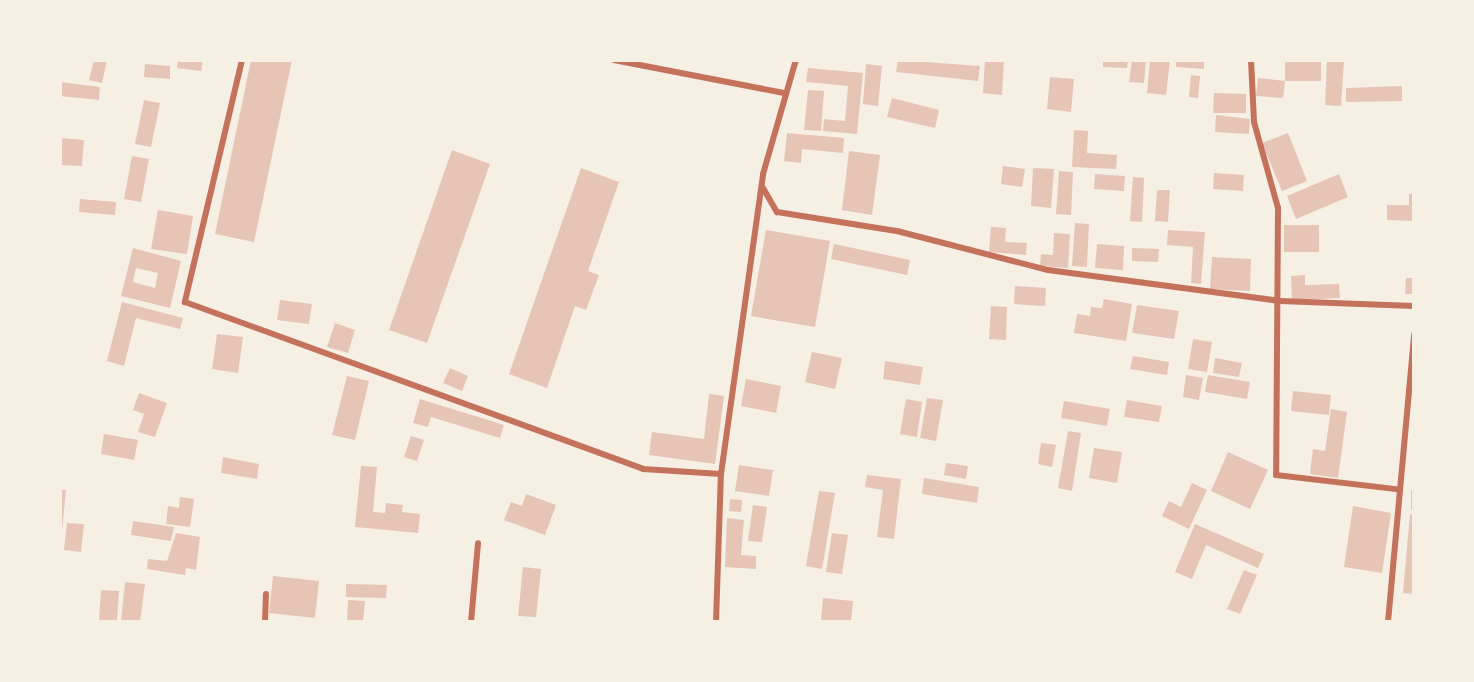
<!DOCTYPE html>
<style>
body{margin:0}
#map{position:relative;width:1474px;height:682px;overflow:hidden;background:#f6efe4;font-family:Commissioner,sans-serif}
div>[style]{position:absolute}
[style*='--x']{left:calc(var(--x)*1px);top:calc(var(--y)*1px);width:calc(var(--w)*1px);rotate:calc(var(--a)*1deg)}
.building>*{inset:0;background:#e6c5b7}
.minor>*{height:6px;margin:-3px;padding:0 3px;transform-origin:3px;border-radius:3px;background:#c5725c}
span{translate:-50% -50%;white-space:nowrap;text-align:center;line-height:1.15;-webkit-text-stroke:4.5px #f6efe4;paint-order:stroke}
.frame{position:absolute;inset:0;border:62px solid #f6efe4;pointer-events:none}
</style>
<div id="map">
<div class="building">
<i style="clip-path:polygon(94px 60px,107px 60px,102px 83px,89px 80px)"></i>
<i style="clip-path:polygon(178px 60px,203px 60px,201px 71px,177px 68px)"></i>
<i style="clip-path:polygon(251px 60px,292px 60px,254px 242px,215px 234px)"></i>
<i style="clip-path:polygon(898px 60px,980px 66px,978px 81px,896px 72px)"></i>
<i style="clip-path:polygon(985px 60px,1004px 60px,1002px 95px,983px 93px)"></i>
<i style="clip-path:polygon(1103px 60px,1128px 60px,1127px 68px,1103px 67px)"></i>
<i style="clip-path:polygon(1132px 60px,1146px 60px,1144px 83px,1129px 82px)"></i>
<i style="clip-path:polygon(1150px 60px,1170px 60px,1166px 95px,1147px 93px)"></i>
<i style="clip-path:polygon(1176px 60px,1204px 60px,1204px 69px,1176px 67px)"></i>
<i style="clip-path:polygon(1285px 60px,1321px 60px,1321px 81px,1285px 81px)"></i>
<i style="clip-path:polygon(1327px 60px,1344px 60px,1341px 106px,1325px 105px)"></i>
<i style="clip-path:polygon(145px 64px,170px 66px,170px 79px,144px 77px)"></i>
<i style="clip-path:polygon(866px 64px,882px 66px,878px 106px,863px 104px)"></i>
<i style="clip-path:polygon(808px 68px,863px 73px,857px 134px,823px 131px,824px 119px,845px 121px,848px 86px,806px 82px)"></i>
<i style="clip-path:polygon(1191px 75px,1200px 76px,1198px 98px,1189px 97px)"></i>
<i style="clip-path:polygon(1050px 77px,1074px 79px,1071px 112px,1047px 109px)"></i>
<i style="clip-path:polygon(1258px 78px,1285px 81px,1283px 98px,1256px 96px)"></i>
<i style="clip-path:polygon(60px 82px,100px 87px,99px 100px,60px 96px)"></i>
<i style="clip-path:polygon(1402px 86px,1402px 101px,1346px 102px,1346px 88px)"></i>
<i style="clip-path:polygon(808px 90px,824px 91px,821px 131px,804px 130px)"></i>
<i style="clip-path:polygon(1214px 93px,1246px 94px,1246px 113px,1213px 113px)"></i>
<i style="clip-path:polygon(892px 98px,939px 110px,935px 128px,887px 117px)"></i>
<i style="clip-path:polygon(144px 100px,160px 103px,151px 147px,135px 144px)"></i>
<i style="clip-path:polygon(1216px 115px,1250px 119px,1249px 134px,1215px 132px)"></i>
<i style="clip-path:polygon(1074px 130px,1088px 131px,1087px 153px,1117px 155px,1116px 169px,1072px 167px)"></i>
<i style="clip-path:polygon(787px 133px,844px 138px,843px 153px,802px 149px,801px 163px,784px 161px)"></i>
<i style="clip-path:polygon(1288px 133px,1307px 181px,1282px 191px,1262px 143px)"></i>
<i style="clip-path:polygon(60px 138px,84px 140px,82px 166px,60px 165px)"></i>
<i style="clip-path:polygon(452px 150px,490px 164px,427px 343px,389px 330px)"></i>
<i style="clip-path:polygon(849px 151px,880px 155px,872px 215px,842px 210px)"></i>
<i style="clip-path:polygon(132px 156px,149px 159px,141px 202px,124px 199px)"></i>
<i style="clip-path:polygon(1003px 166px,1025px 169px,1022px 187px,1001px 184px)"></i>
<i style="clip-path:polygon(581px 168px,619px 182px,588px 271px,599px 275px,586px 310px,575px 306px,547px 388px,509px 374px)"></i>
<i style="clip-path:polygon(1033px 168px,1054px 169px,1051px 208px,1031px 206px)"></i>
<i style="clip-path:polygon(1059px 171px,1073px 172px,1071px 215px,1056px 214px)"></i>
<i style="clip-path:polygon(1214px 173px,1244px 175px,1243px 191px,1213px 189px)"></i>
<i style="clip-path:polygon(1095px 174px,1125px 176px,1124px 191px,1094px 189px)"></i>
<i style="clip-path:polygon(1339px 174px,1348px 197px,1296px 219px,1287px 196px)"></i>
<i style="clip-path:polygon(1133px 177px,1144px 178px,1142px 222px,1130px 221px)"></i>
<i style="clip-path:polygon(1157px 190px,1170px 190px,1168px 222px,1155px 221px)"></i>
<i style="clip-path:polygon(1409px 194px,1414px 194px,1414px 221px,1387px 220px,1387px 205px,1409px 205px)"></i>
<i style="clip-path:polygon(80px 199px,116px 202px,115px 215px,79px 212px)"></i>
<i style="clip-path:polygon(158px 210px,193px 216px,187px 254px,151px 249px)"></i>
<i style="clip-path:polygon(1075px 223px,1089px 224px,1087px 267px,1072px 266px)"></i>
<i style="clip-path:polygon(1284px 225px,1319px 225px,1319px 252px,1284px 252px)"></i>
<i style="clip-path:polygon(991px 227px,1006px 228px,1005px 242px,1027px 243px,1026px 255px,989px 252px)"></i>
<i style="clip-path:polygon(766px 230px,830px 241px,815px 327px,751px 316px)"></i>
<i style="clip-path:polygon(1168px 230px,1205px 232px,1201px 284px,1191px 283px,1193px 247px,1167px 245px)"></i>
<i style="clip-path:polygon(1054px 233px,1070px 234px,1068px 268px,1040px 266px,1041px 254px,1053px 255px)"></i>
<i style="clip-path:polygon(834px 244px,910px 260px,907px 275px,831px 259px)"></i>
<i style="clip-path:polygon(1097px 244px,1124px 246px,1123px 270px,1095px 268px)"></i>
<i style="clip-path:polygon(evenodd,133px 248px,181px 261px,170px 308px,121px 296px,133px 248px,136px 268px,158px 273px,155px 288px,133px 282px,136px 268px)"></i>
<i style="clip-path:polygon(1132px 248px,1159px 249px,1158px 262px,1132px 261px)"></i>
<i style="clip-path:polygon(1212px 257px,1251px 259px,1250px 291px,1210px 289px)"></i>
<i style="clip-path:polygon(1305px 275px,1305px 285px,1339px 284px,1340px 298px,1292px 300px,1291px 276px)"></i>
<i style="clip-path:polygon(1406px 278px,1414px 278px,1414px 294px,1405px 294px)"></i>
<i style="clip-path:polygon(1015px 286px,1046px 288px,1045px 306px,1014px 304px)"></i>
<i style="clip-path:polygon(1104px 299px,1132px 304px,1126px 341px,1074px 333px,1077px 314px,1090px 316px,1091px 307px,1102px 308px)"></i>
<i style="clip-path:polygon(280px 300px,312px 304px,309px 324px,277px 320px)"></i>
<i style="clip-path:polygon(122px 302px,183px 318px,180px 329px,136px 318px,124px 366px,107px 361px)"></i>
<i style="clip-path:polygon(1137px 305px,1179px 311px,1174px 339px,1132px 333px)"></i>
<i style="clip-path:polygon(991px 306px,1007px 307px,1006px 340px,989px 339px)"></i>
<i style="clip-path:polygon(335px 323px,355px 330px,348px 353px,327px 347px)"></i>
<i style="clip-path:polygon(217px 334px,243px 337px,238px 373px,212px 369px)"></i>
<i style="clip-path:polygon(1193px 339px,1212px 342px,1207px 372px,1188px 369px)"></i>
<i style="clip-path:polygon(812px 352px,842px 358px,835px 389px,805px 382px)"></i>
<i style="clip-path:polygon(1133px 356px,1169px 362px,1167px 375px,1130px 369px)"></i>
<i style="clip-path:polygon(1215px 358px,1242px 363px,1239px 377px,1213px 373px)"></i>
<i style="clip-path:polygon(885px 361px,923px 367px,920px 385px,883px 379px)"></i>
<i style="clip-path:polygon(450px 368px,468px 376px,462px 391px,443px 383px)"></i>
<i style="clip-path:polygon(1186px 375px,1203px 378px,1199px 400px,1183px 397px)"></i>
<i style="clip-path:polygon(1208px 375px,1250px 382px,1247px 399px,1205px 392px)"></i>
<i style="clip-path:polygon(347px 376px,369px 381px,355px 440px,332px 435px)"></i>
<i style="clip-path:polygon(746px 379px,781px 386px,776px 413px,741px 406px)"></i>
<i style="clip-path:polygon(1293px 391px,1331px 395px,1329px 415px,1291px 411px)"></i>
<i style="clip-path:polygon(139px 393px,167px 403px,155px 437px,138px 432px,144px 414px,133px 410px)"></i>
<i style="clip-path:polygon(709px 394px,724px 396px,715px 464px,649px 455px,652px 432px,704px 439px)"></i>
<i style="clip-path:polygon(927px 398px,943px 400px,936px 441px,920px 438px)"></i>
<i style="clip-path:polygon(420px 399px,504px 425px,500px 438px,431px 417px,428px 427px,413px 423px)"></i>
<i style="clip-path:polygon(906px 399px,922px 402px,917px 437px,900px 434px)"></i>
<i style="clip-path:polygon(1127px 400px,1162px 406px,1159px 422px,1124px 417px)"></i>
<i style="clip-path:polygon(1064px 401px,1110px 409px,1107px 426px,1061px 418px)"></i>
<i style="clip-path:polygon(1331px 409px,1347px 412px,1338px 478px,1310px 474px,1313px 449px,1325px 451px)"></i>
<i style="clip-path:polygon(1068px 431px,1081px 433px,1072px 491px,1058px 488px)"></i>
<i style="clip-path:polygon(104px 434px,138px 440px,134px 460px,101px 454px)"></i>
<i style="clip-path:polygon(411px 436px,424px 440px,417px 461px,404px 457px)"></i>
<i style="clip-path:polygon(1041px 443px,1056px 445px,1052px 467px,1038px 464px)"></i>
<i style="clip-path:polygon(1094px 448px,1122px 452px,1117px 483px,1089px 478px)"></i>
<i style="clip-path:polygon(1228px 452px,1268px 470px,1250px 509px,1211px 491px)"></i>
<i style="clip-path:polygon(223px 457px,259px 464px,257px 479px,221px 473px)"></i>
<i style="clip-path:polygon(946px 463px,968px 466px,966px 479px,944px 475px)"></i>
<i style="clip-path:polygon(739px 465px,773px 470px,769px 496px,735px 491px)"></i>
<i style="clip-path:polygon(361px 466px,377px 467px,373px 512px,385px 513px,386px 503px,403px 505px,402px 512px,420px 514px,418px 533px,355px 527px)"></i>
<i style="clip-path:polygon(867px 475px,901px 479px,894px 539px,877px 537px,883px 490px,865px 487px)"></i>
<i style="clip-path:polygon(924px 478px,979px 487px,977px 503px,922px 494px)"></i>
<i style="clip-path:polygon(1192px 483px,1207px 490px,1189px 529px,1162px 516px,1169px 501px,1181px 507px)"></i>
<i style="clip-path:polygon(60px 490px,66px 490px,62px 531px,60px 531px)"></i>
<i style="clip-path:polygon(1411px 490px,1414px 490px,1414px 510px,1411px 510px)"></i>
<i style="clip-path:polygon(819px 491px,835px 493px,822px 569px,806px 566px)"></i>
<i style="clip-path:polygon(526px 494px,556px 505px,545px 535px,504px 520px,511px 502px,522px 506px)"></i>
<i style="clip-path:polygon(180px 497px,194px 499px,190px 527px,166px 524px,168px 506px,179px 508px)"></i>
<i style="clip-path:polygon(730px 499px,742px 500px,741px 512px,729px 511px)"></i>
<i style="clip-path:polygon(753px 505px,767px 507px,762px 542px,748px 541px)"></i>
<i style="clip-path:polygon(1353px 506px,1391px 513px,1382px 573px,1344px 567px)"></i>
<i style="clip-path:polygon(1410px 514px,1414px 515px,1414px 594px,1403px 593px)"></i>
<i style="clip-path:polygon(727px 518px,744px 520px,741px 555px,756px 556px,756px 569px,725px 567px)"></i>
<i style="clip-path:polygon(133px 521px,174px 527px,171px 541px,131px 535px)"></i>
<i style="clip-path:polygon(67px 523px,84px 524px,81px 552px,64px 550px)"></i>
<i style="clip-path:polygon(1195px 524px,1264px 554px,1258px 568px,1206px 545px,1192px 579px,1175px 572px)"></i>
<i style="clip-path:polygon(176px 533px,200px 537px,196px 570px,186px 568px,185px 575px,147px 569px,148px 559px,167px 561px)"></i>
<i style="clip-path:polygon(832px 533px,848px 535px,842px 574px,826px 572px)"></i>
<i style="clip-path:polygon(523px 567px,541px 569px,536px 617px,518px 616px)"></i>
<i style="clip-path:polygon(1244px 570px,1257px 575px,1240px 614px,1227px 609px)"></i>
<i style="clip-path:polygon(273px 576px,319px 581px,315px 618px,269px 613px)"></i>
<i style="clip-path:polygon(125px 582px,145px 584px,140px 622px,121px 622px)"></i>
<i style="clip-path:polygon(346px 584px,387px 585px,386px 598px,346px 597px)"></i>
<i style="clip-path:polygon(101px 590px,119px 591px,117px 622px,99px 622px)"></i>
<i style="clip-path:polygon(823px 598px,853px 601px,851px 622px,821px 620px)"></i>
<i style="clip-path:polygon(348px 600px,365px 601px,363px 622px,347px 622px)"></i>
</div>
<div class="minor">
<i style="--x:242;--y:60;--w:249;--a:103.3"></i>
<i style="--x:185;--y:302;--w:487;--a:20"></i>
<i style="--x:643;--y:469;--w:78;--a:3.7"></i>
<i style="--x:614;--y:60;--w:172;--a:11"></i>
<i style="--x:1251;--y:60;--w:62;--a:87.2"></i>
<i style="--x:1254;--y:122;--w:89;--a:74.4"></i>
<i style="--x:1278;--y:208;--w:267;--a:90.4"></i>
<i style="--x:1276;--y:475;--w:121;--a:6.7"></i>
<i style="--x:763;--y:188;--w:28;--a:60"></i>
<i style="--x:777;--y:212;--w:121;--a:9"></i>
<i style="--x:897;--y:231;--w:156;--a:14.5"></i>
<i style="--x:1048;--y:270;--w:234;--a:7.6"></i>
<i style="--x:1280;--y:301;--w:134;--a:2.1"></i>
<i style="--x:265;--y:622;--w:28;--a:-88"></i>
<i style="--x:471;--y:622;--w:79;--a:-84.9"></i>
<i style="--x:716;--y:622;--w:148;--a:-88.1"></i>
<i style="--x:721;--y:474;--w:303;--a:-82"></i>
<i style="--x:763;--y:174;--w:119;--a:-73.9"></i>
<i style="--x:1388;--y:622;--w:289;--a:-84.8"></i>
</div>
<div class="frame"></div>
</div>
